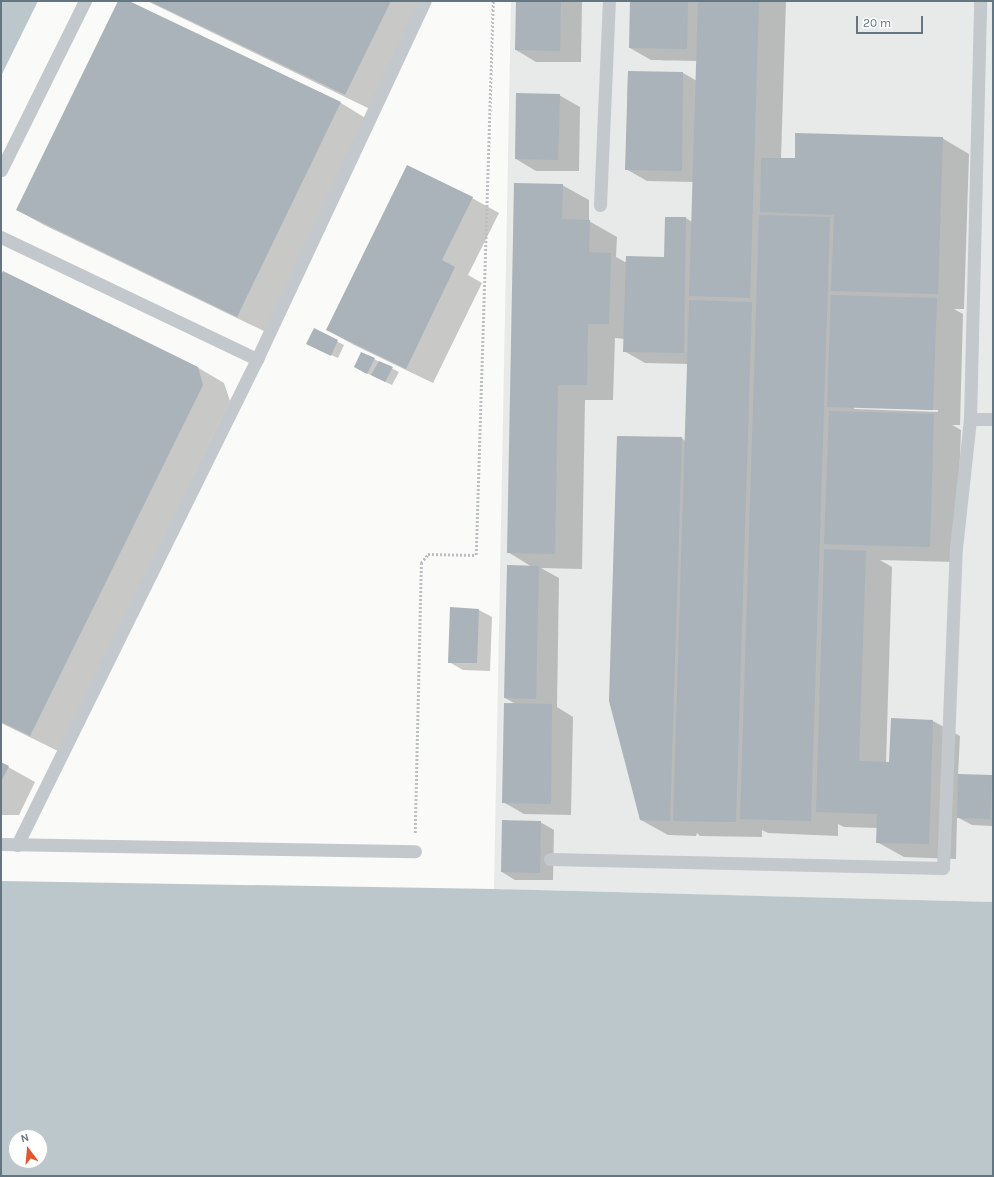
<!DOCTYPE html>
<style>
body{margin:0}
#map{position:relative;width:994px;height:1177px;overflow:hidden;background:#fafaf8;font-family:Karla,sans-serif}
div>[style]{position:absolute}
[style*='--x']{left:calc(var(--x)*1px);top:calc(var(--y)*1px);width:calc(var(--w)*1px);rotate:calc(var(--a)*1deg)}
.built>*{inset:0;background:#e8e9e9}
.water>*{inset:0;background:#bbc7cb}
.shadow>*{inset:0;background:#0003}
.building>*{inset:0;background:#aab3b9}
.path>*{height:2.5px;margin-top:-1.25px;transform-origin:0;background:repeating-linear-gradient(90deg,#bbbfc2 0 2px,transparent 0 4px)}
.lane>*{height:13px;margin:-6.5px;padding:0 6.5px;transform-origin:6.5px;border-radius:6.5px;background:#c3c8cc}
span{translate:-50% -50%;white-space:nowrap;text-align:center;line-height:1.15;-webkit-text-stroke:4px #fff;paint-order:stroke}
.frame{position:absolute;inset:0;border:2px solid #657683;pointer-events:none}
.north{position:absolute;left:8px;top:1129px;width:40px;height:40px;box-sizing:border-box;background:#fff;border:1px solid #c1c8cd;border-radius:50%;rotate:344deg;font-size:11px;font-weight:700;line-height:16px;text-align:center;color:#657683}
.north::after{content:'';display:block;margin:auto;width:14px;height:18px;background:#e4572e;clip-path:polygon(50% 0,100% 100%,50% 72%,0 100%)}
.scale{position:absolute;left:856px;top:16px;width:67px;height:18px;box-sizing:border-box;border:2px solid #657683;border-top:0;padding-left:5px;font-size:12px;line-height:14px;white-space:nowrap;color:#657683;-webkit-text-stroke:3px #fff;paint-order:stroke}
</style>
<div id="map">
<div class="built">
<i style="clip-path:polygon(511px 1px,993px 1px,993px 902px,494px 889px)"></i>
</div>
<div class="water">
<i style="clip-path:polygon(1px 1px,38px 1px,1px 76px)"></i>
<i style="clip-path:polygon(evenodd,1px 881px,494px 889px,993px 902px,993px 1176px,1px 1176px,1px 881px,16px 1137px,40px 1137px,40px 1161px,16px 1161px,16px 1137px)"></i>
</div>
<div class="shadow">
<i style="clip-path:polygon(119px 1px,127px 1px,341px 103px,367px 119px,264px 331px,44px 225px,17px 210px)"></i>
<i style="clip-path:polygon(147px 1px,425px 1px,372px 110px)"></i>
<i style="clip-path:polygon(517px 1px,582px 1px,581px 62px,536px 62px,516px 50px)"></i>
<i style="clip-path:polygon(evenodd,631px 1px,786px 1px,781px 159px,796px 159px,942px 138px,969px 154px,964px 309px,954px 309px,963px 314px,960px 425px,952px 425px,961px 430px,956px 562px,880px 560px,892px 567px,886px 763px,890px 763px,933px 721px,960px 736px,958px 775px,993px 777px,993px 826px,972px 825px,957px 817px,956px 859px,904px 857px,877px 842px,878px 828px,844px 827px,838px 824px,838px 836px,768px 833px,762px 830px,762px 837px,700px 836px,697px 833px,696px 836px,668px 835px,641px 820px,682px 438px,685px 441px,688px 364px,645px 363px,624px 351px,625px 339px,615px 338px,613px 400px,585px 400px,582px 569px,541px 568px,559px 578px,557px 707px,573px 717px,571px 815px,524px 814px,503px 802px,516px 704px,505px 698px,532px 567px,508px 552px,562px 185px,589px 200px,589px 221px,617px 237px,616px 257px,625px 262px,665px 258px,666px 218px,686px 218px,692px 222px,694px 182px,647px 181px,626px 169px,628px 72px,683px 73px,697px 81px,697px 61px,651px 60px,630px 48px,631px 1px,854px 407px,938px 410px,938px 412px,854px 409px,854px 407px)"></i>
<i style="clip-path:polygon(559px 95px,580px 107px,579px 171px,536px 171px,516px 159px)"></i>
<i style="clip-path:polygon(472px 198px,499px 213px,468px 275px,482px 283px,433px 383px,354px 345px,327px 330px)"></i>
<i style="clip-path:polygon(1px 277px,197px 367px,224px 383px,230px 401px,58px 751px,1px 723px)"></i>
<i style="clip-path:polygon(314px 330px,344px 345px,338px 358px,314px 347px)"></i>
<i style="clip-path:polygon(374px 359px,399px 372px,392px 385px,362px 371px)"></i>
<i style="clip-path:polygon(479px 610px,492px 617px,490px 671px,463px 670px,449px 662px)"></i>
<i style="clip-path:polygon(1px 763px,35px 782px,19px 815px,1px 815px)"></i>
<i style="clip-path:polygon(540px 822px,554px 830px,553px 880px,515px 880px,502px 872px)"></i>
</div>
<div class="building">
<i style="clip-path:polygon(118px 1px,129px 1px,341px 102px,237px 317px,16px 210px)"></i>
<i style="clip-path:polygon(149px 1px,391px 1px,345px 95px)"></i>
<i style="clip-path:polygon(516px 1px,561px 1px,560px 51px,515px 50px)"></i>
<i style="clip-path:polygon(630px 1px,688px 1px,687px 49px,629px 48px)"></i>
<i style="clip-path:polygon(698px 1px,759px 1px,750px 298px,689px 296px)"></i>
<i style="clip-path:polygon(628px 71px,683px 72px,682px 171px,625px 170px)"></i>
<i style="clip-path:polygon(516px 93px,560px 94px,558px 160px,515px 159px)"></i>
<i style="clip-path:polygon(795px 133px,943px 137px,938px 294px,831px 291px,834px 215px,760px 212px,761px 158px,795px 158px)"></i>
<i style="clip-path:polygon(407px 165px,473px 197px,442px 260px,455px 267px,406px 369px,326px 330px)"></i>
<i style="clip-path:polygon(514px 183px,563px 184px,562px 219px,590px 220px,589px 252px,611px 253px,609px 324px,588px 324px,587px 385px,558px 385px,555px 554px,507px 553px)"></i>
<i style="clip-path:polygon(759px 215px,830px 217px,811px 821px,740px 819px)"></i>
<i style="clip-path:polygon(665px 217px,686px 217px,684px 353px,623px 352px,626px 256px,664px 257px)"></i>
<i style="clip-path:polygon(3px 271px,198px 367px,203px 385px,30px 736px,1px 722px,1px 275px)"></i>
<i style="clip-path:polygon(831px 295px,937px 298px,933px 410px,827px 407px)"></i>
<i style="clip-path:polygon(689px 300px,752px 302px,736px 822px,673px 821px)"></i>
<i style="clip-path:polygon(314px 328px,338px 340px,331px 356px,306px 344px)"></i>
<i style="clip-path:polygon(361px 352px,375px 358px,367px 374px,354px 367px)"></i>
<i style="clip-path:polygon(379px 361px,393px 367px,385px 382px,371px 375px)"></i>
<i style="clip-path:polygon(829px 411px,934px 414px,930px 547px,824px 544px)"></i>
<i style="clip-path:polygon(617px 436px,682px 437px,670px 821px,640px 820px,609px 701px)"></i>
<i style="clip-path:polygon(824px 549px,866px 551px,859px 761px,889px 762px,891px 718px,933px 720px,929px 844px,876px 843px,877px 814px,816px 812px)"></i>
<i style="clip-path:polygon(507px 565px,539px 566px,536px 699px,504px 698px)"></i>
<i style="clip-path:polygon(450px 607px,479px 609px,477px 663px,448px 663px)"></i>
<i style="clip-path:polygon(504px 703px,552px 704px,551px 804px,502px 803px)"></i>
<i style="clip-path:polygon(1px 762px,9px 766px,1px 782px)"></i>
<i style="clip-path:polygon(958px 774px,992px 775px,990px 819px,957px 818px)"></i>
<i style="clip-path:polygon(502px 820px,541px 821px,540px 873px,501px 872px)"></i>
</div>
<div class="path">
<i style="--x:415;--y:833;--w:270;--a:-88.7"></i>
<i style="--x:421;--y:563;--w:11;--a:-52"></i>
<i style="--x:428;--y:554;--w:48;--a:1.2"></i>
<i style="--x:476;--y:555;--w:554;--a:-88.24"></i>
</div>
<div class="lane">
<i style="--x:1;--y:170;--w:189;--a:-63.6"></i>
<i style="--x:600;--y:205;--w:204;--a:-87.5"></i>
<i style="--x:1;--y:237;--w:284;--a:25.5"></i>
<i style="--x:970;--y:419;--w:23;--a:0"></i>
<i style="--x:1;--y:844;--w:414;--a:1"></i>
<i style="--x:17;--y:845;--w:542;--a:-63.72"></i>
<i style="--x:257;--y:359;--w:395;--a:-64.9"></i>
<i style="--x:550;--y:859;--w:393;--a:1.3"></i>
<i style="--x:943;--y:868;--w:320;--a:-87.7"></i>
<i style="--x:956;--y:548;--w:130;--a:-83.8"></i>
<i style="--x:970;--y:419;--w:418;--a:-88.6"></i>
</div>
<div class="frame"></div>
<div class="north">N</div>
<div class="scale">20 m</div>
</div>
